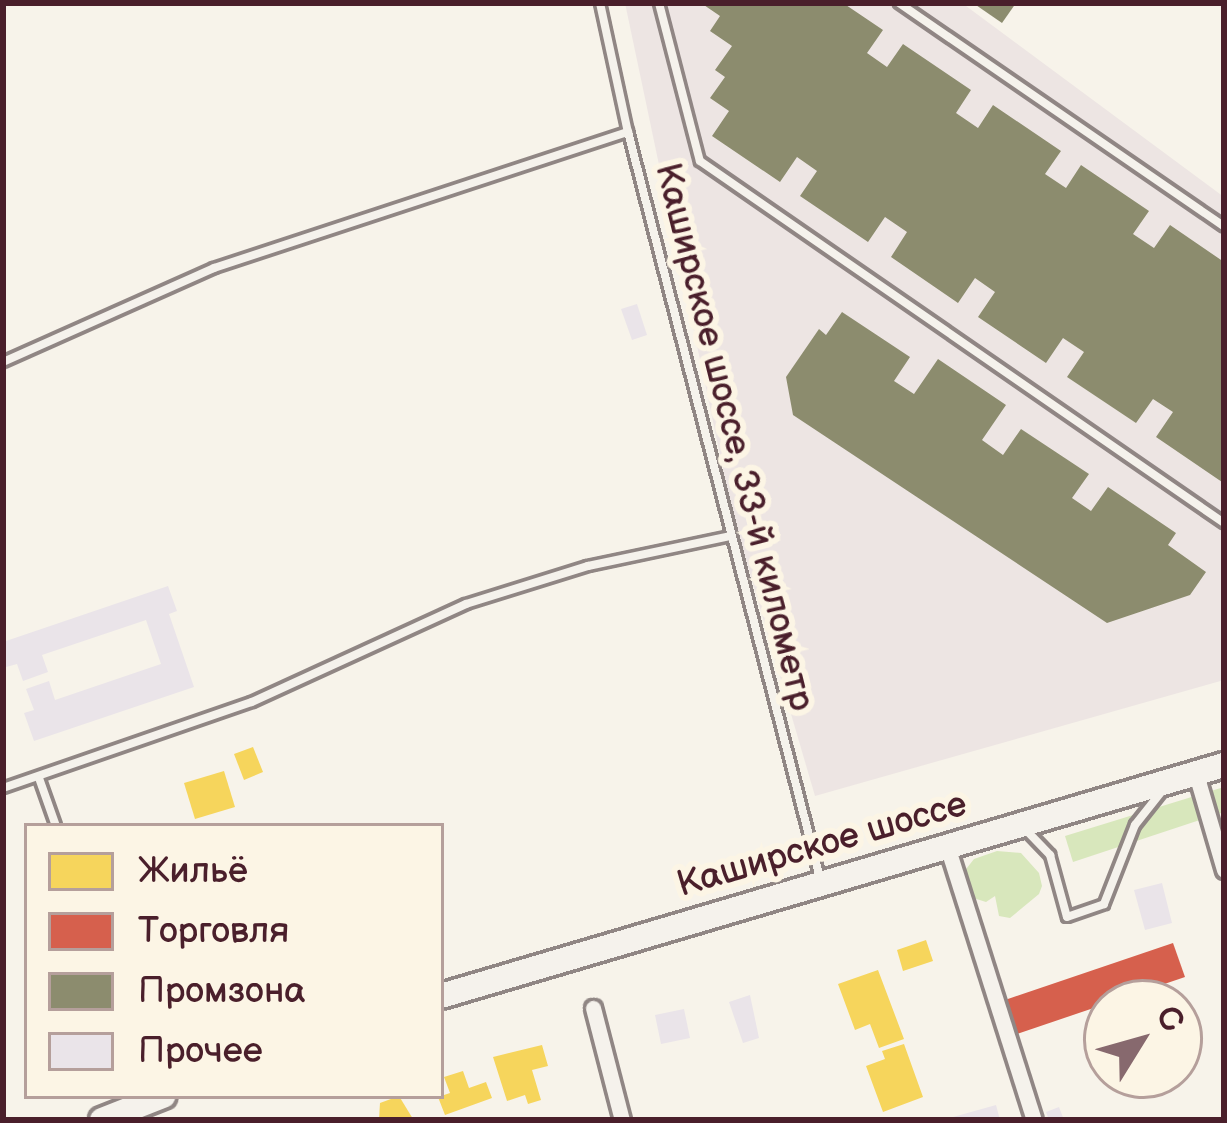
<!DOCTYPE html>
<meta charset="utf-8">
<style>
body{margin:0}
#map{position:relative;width:1227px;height:1123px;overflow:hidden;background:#f7f3ea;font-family:"Balsamiq Sans",sans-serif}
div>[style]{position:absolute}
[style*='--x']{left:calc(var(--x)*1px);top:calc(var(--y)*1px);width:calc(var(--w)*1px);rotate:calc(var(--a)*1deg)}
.built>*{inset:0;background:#ede5e3}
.green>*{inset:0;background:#d8e7bc}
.homes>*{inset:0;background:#f6d55c}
.shops>*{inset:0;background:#d6604d}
.industry>*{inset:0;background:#8c8c6e}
.building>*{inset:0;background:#eae4e9}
.roads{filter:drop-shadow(3px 0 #908684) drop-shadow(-3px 0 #908684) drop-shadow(0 3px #908684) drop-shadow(0 -3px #908684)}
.lane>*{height:8px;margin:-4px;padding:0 4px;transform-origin:4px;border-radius:4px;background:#f5f2ec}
.street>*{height:15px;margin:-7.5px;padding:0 7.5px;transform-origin:7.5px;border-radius:7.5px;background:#f5f2ec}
.primary>*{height:24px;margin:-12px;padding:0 12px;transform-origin:12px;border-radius:12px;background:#f5f2ec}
span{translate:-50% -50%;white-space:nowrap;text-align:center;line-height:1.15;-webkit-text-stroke:12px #fcf5e5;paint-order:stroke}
.street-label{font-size:36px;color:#4a1f2b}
.frame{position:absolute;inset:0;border:6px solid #4a1f2b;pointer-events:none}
.legend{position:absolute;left:24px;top:823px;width:420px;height:276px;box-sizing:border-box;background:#fcf5e5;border:3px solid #b59f9b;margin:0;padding:15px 21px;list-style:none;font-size:36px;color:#4a1f2b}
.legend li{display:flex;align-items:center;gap:24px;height:60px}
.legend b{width:60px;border:3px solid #b59f9b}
.north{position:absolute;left:1083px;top:979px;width:120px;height:120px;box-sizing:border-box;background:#fcf5e5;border:3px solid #b59f9b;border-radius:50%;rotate:53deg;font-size:33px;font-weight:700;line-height:48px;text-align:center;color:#4a1f2b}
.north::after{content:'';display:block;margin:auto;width:42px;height:54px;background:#87696e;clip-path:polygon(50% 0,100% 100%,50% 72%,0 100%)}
</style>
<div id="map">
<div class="built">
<i style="clip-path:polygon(625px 3px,962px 3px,1224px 197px,1224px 680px,815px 796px,732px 512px)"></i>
</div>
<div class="green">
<i style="clip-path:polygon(1224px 787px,1224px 812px,1073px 862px,1065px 836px)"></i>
<i style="clip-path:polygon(997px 851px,1021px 853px,1039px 873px,1042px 886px,1039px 894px,1010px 918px,999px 916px,995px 896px,986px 902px,967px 896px,959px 878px,974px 859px)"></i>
</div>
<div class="homes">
<i style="clip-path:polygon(253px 747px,263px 772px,244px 780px,234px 754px)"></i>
<i style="clip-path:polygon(224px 771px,235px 807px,195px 819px,184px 783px)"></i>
<i style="clip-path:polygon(926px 940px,933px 961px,903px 971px,897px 950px)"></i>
<i style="clip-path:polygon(878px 970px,904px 1039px,879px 1048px,870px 1024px,855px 1030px,838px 984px)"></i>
<i style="clip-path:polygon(904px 1044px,923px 1097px,883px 1112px,866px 1066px,885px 1059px,882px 1051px)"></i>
<i style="clip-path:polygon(542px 1045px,548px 1066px,532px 1070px,541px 1100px,528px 1104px,525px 1095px,507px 1101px,493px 1057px)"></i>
<i style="clip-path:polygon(463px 1071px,469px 1088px,486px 1082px,492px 1098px,445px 1115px,438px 1097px,450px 1093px,444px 1077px)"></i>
<i style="clip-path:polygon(399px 1096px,413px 1119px,379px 1120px,380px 1103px)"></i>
</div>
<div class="shops">
<i style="clip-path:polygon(1173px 943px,1185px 977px,1017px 1034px,1005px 1000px)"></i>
</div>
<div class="industry">
<i style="clip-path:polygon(701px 3px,843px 3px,883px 30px,867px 53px,887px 67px,903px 44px,971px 90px,956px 113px,978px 128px,993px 105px,1061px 151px,1045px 174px,1066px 188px,1081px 165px,1149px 211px,1133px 234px,1154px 248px,1170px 225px,1224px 262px,1222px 482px,1156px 437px,1173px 412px,1153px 399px,1136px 423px,1067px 377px,1084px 352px,1063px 338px,1046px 363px,978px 317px,995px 292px,975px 278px,958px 303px,891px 257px,907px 232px,885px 217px,868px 242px,800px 196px,817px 171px,797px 157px,780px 182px,712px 136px,729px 111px,710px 98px,725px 77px,715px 70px,732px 46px,710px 31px,720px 16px)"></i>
<i style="clip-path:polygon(973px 3px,1016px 3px,1002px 23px)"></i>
<i style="clip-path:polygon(842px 312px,910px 357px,894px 381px,914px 394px,938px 359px,1006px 405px,982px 440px,1003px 455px,1021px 429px,1089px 474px,1072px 498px,1091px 511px,1108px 487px,1176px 533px,1168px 545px,1206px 572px,1190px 595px,1107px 623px,793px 415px,786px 377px,819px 329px,826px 335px)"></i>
</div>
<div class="building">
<i style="clip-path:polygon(637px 304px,647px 335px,632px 340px,621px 309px)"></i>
<i style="clip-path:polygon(168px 586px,177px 611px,169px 614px,194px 687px,34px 741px,24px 713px,34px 710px,26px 689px,49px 681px,55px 700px,161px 664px,146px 620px,42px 655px,48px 672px,23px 681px,17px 664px,6px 667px,3px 642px)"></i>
<i style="clip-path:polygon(1162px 883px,1172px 923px,1145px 930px,1134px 890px)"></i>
<i style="clip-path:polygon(750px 995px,759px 1038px,743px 1043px,729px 1002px)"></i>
<i style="clip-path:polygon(684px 1009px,690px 1038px,661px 1044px,655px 1015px)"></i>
<i style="clip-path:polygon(996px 1105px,1000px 1120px,946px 1120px,946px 1119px)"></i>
<i style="clip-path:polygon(1059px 1107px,1064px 1120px,1049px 1120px,1046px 1112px)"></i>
</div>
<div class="roads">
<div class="lane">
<i style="--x:600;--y:3;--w:132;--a:77.8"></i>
<i style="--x:628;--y:132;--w:774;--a:75.57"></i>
<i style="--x:659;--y:3;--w:163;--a:75.5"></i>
<i style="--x:700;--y:161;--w:637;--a:34.64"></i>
<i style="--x:899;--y:3;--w:394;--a:34.5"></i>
<i style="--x:3;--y:362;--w:231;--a:-24"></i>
<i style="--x:214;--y:268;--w:436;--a:-18.2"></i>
<i style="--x:39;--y:778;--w:51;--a:70.5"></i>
<i style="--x:3;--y:788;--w:263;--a:-19.1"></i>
<i style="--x:252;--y:702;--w:235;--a:-24.6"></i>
<i style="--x:466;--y:604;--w:128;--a:-17.3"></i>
<i style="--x:588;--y:566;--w:145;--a:-11.9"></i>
<i style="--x:1026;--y:830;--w:35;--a:46"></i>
<i style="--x:1050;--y:855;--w:64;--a:74.7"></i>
<i style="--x:1067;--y:917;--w:39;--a:-19"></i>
<i style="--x:1104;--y:904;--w:85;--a:-68.6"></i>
<i style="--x:1135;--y:825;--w:43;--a:-51.5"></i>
</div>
<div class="street">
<i style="--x:1196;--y:774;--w:100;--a:73.7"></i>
<i style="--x:947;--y:846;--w:287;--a:72.4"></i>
<i style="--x:593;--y:1008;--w:116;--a:75.5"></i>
</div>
<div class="primary">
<i style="--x:441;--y:996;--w:816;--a:-16.44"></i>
<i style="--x:102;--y:1120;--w:66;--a:-21.5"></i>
</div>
</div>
<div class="street-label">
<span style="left:734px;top:437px;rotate:76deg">Каширское шоссе, 33-й километр</span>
<span style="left:822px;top:845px;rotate:-16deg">Каширское шоссе</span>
</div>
<div class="frame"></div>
<ul class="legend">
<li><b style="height:33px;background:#f6d55c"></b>Жильё</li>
<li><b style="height:33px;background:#d6604d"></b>Торговля</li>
<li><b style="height:33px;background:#8c8c6e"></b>Промзона</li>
<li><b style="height:33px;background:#eae4e9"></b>Прочее</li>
</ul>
<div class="north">С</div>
</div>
